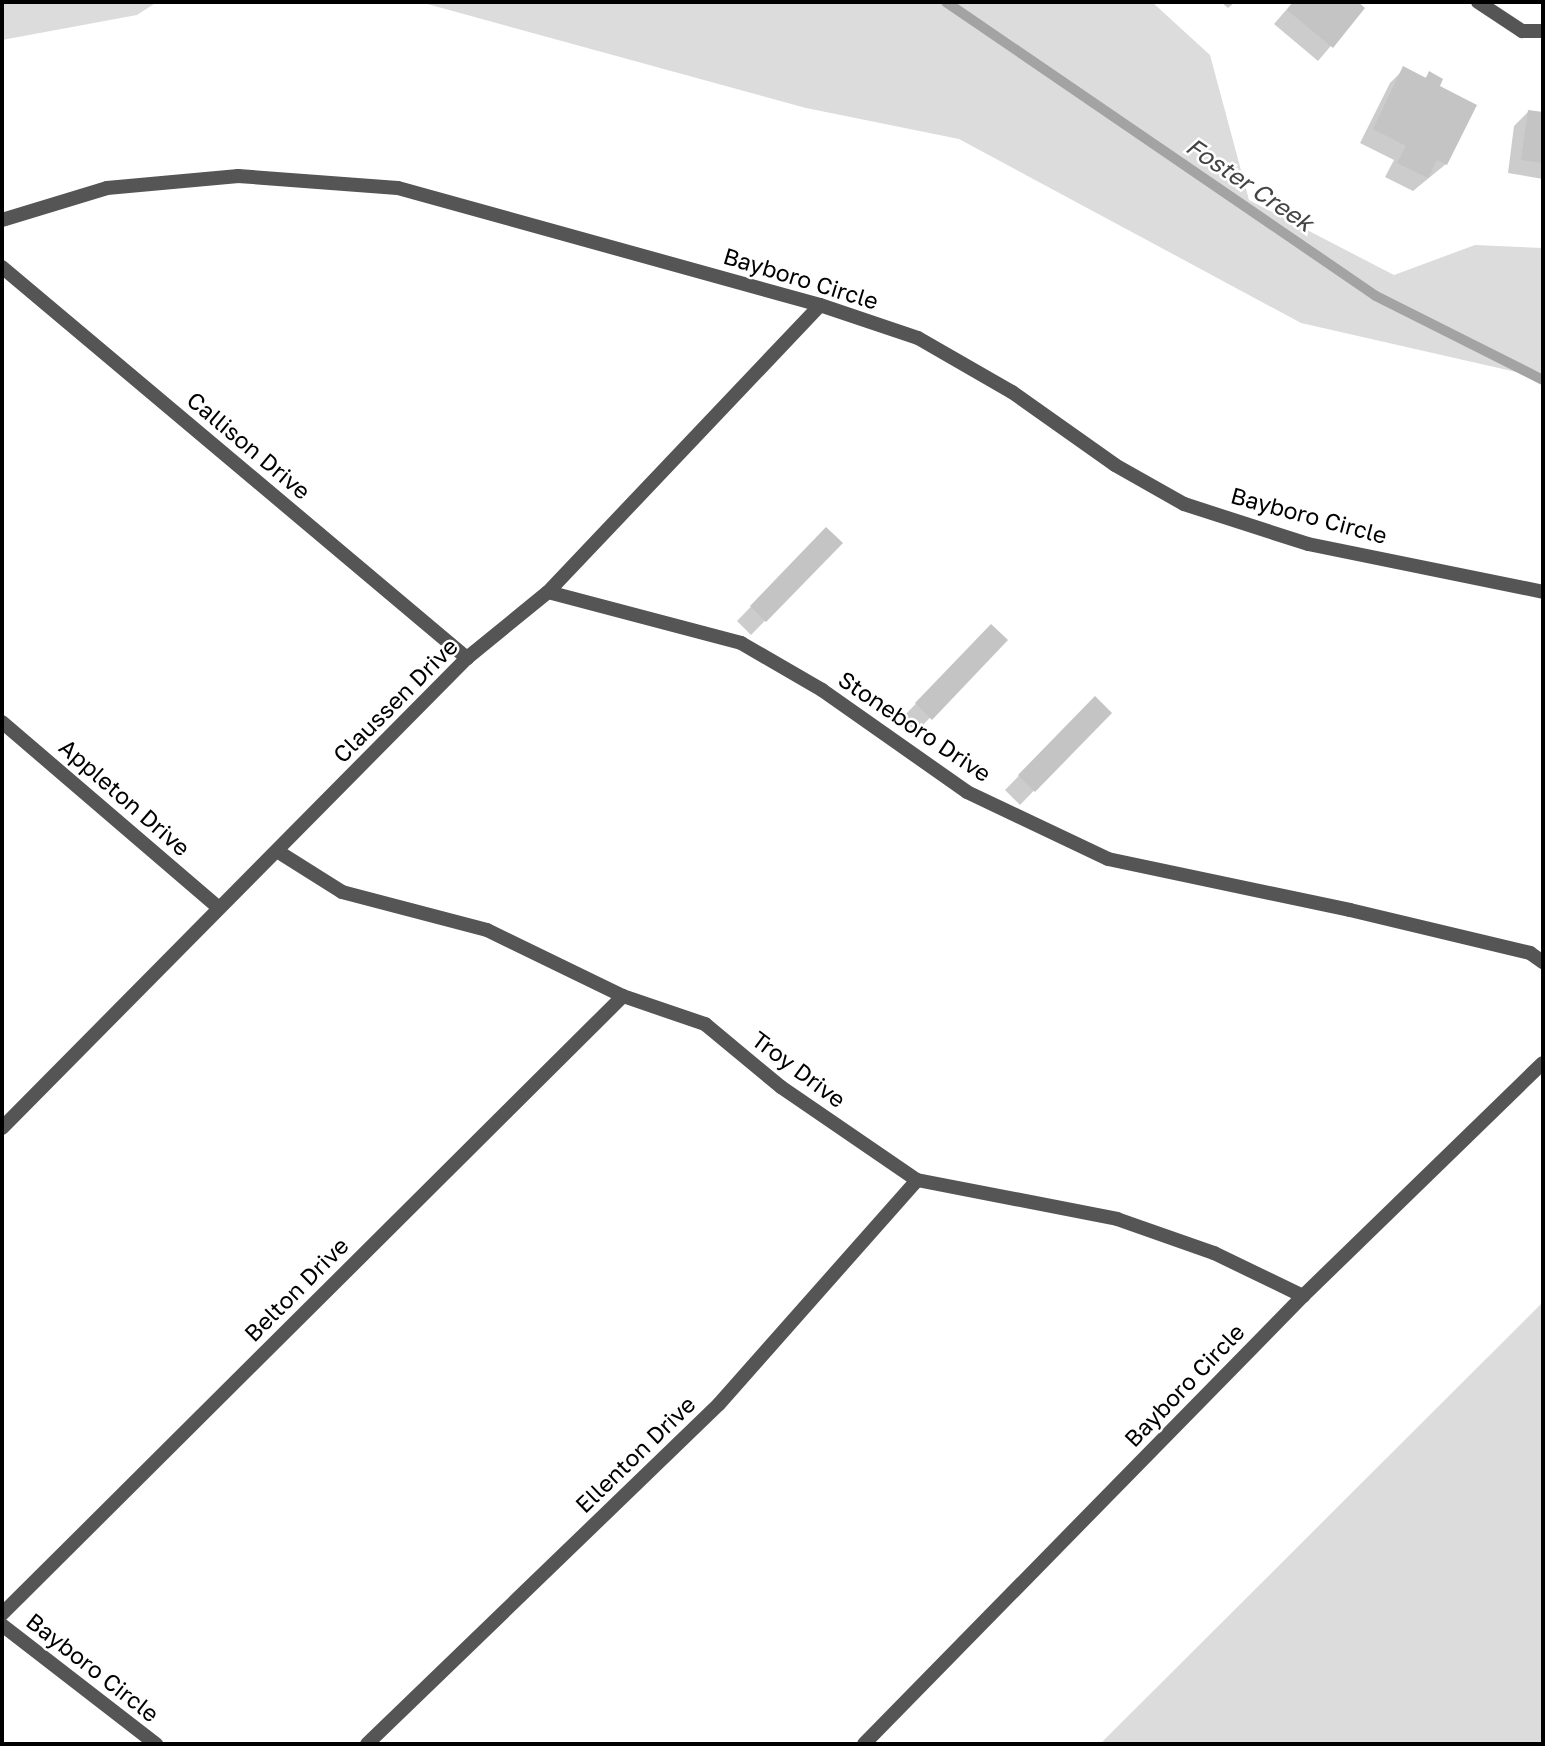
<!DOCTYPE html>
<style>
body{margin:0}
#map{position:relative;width:1545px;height:1746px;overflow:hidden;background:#fff;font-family:"Golos Text",sans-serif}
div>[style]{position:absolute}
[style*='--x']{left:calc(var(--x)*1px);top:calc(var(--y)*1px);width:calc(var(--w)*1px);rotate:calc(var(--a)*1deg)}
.green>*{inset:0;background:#dcdcdc}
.shadow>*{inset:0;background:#0003}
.stream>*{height:10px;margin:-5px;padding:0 5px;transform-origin:5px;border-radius:5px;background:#a3a3a3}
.building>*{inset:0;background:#c4c4c4}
.minor>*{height:14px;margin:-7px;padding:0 7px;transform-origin:7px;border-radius:7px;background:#555}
span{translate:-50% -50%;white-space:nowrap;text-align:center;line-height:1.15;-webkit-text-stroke:5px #fff;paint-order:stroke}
.street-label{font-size:23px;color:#000}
.water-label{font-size:24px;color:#444;font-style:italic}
.frame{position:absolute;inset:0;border:4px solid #000;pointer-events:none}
</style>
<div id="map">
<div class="green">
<i style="clip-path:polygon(2px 2px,157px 2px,137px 15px,2px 40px)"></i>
<i style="clip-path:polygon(420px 2px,1152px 2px,1210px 55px,1249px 200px,1394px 275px,1475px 245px,1543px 248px,1543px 378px,1301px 323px,959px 139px,806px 108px)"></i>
<i style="clip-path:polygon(1543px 1302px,1543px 1744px,1100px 1744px)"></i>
</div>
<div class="shadow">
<i style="clip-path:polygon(1221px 2px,1235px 2px,1228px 8px)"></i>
<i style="clip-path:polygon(1293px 2px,1355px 2px,1363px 8px,1318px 61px,1274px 24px)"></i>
<i style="clip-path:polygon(1404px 69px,1424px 79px,1429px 74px,1438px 87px,1446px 164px,1413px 191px,1385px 177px,1394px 160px,1360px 143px,1390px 83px)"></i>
<i style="clip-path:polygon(1528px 112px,1543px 114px,1543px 179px,1508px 173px,1514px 126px)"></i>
<i style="clip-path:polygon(826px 529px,841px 543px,751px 635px,737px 621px)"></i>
<i style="clip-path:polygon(991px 626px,1006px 640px,916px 732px,902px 718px)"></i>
<i style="clip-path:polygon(1095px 698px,1109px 713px,1020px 805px,1005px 790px)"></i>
</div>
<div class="stream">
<i style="--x:946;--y:2;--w:521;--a:34.36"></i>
<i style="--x:1376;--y:296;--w:187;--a:26.7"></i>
</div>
<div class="building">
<i style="clip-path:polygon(1293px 2px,1358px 2px,1365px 8px,1333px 48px,1287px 10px)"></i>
<i style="clip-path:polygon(1403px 66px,1426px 78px,1429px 71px,1443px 79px,1440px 86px,1477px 105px,1447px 165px,1437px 160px,1428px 178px,1397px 163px,1406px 146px,1373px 129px)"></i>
<i style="clip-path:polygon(1528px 110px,1543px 112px,1543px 163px,1521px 160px)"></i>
<i style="clip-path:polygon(826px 527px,843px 543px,766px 622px,750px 606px)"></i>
<i style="clip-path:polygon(991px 624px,1008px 640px,932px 720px,915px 703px)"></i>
<i style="clip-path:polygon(1095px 696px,1112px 713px,1035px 792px,1018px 775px)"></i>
</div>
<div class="minor">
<i style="--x:1478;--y:2;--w:53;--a:33.4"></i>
<i style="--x:1522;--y:31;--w:21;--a:0"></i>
<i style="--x:2;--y:220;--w:110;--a:-16.9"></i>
<i style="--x:107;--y:188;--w:132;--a:-5.2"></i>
<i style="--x:238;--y:176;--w:160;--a:4.3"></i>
<i style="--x:398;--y:188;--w:438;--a:15.5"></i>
<i style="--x:820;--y:305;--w:103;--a:18.6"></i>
<i style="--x:918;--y:338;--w:108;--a:29.9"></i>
<i style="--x:1012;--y:392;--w:126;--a:35.3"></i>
<i style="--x:1115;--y:465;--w:79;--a:29.5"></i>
<i style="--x:1184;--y:504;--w:130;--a:17.9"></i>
<i style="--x:1308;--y:544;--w:240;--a:11.5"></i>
<i style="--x:2;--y:267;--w:608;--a:40.06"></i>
<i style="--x:548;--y:592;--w:200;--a:14.8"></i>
<i style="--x:741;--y:643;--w:94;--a:30.1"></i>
<i style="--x:822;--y:690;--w:177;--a:35.1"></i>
<i style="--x:967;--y:792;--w:156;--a:25.4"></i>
<i style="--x:1108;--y:859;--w:247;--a:11.9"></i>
<i style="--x:1350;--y:910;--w:185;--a:13.4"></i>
<i style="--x:1530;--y:953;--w:16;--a:35"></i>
<i style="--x:2;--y:722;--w:284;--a:40.6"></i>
<i style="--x:277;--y:851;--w:77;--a:32.2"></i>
<i style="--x:342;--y:892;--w:150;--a:14.7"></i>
<i style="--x:487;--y:930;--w:151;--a:25.9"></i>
<i style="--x:623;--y:996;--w:87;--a:18.9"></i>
<i style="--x:705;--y:1024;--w:99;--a:39.7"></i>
<i style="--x:781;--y:1087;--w:165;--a:34.4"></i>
<i style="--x:917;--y:1180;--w:204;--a:11"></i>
<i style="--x:1117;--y:1219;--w:103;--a:19.3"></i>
<i style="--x:1214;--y:1253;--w:99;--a:25.8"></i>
<i style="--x:2;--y:1128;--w:661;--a:-45.31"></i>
<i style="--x:467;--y:658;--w:104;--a:-39.2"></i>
<i style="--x:548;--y:592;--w:395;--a:-46.5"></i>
<i style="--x:2;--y:1614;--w:876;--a:-44.86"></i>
<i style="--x:2;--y:1625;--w:195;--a:37.7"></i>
<i style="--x:367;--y:1744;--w:489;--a:-44"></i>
<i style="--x:719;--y:1404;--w:299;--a:-48.5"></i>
<i style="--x:864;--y:1744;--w:627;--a:-45.58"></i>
<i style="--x:1303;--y:1296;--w:334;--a:-44.2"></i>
</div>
<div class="street-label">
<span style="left:801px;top:278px;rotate:17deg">Bayboro Circle</span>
<span style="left:249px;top:445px;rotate:40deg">Callison Drive</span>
<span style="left:1309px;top:515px;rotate:15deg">Bayboro Circle</span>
<span style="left:395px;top:700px;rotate:-45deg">Claussen Drive</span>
<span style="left:915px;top:726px;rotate:34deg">Stoneboro Drive</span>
<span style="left:125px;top:797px;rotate:41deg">Appleton Drive</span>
<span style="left:799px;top:1069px;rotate:37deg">Troy Drive</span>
<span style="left:296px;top:1289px;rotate:-45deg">Belton Drive</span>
<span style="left:1184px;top:1385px;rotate:-46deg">Bayboro Circle</span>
<span style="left:635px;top:1454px;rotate:-44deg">Ellenton Drive</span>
<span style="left:93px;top:1667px;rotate:38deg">Bayboro Circle</span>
</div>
<div class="water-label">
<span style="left:1250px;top:184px;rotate:34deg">Foster Creek</span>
</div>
<div class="frame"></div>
</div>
